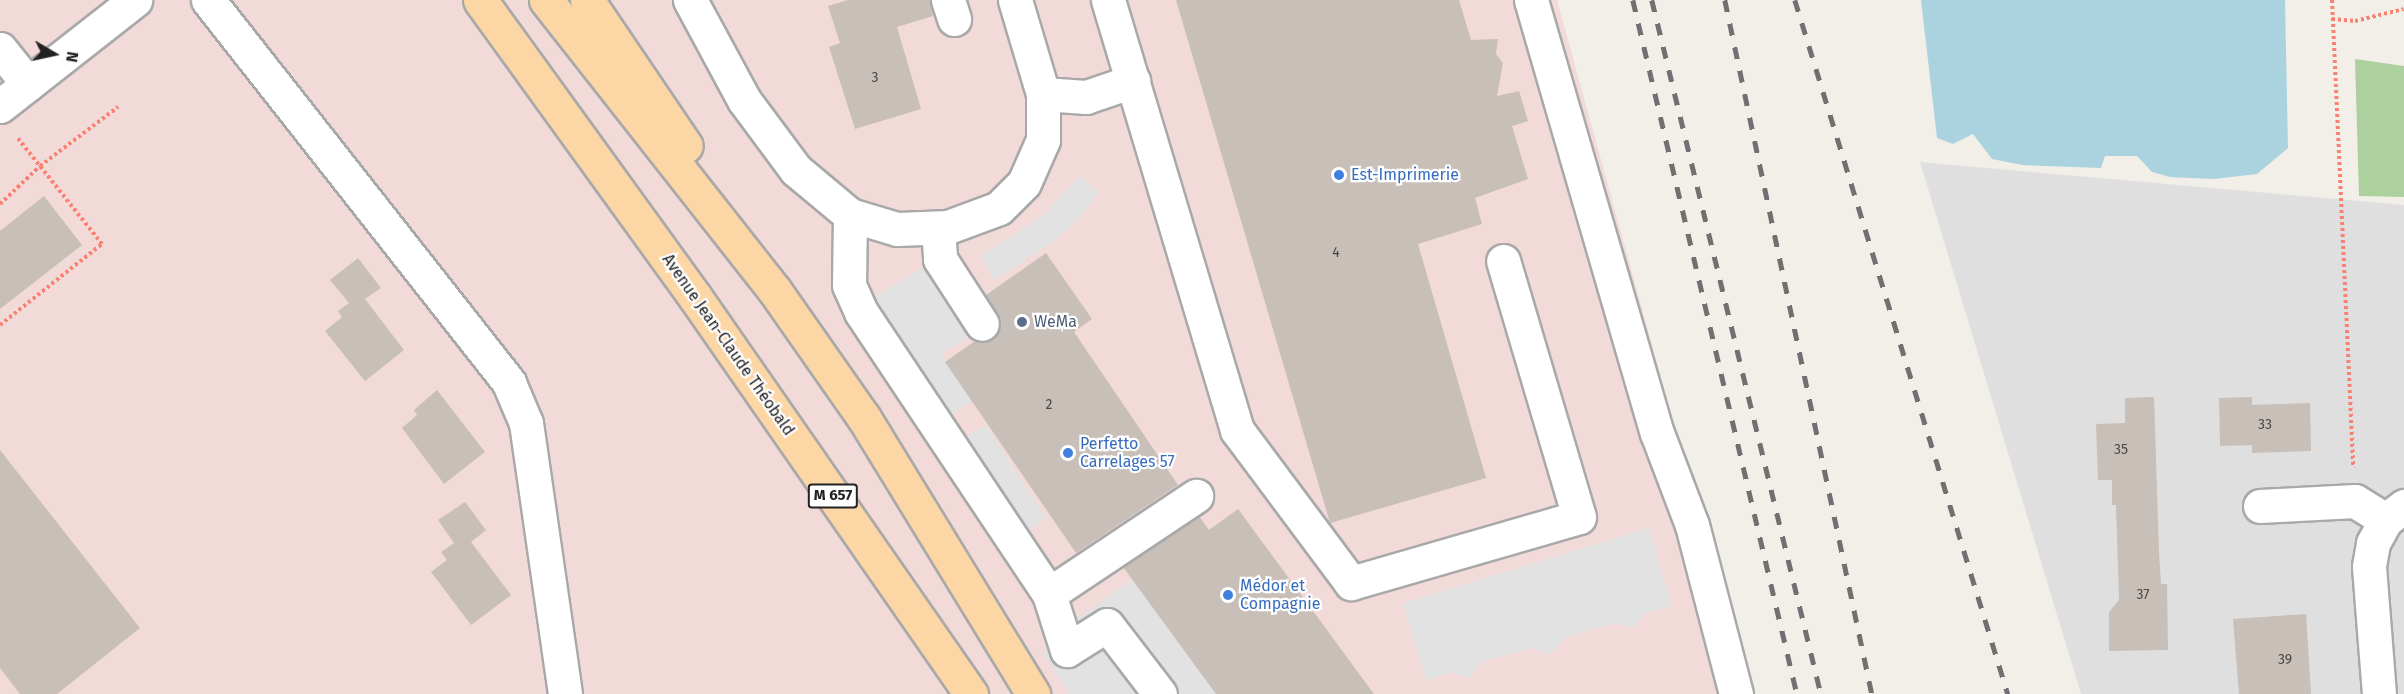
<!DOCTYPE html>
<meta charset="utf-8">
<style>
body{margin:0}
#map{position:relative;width:2404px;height:694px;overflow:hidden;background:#f2efe9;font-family:"Fira Sans",sans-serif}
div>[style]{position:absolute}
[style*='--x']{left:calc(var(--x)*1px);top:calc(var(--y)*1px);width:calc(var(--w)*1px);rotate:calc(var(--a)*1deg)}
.residential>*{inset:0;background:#e0dfdf}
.commercial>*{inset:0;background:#f2dad9}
.forest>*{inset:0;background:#add19e}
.parking>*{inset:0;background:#e2e2e2}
.water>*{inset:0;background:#aad3df}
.building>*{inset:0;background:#c7bfb8}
.path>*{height:4px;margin-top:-2px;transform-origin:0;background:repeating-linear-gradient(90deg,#fa8072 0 3px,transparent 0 6px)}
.roads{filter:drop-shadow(2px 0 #a9a9a9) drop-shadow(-2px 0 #a9a9a9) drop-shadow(0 2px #a9a9a9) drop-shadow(0 -2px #a9a9a9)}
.minor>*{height:33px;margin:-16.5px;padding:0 16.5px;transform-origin:16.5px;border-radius:16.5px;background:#fff}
.major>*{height:33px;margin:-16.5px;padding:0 16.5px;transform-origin:16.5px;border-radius:16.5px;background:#fcd6a4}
.rail>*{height:4.5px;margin-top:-2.25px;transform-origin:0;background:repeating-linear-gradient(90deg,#707070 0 12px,transparent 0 24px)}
.dots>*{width:16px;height:16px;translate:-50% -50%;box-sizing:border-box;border:3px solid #fff;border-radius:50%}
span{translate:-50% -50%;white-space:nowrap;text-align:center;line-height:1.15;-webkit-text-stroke:4.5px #fff;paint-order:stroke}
.number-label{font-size:14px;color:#4b4948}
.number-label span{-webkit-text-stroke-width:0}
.shield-label span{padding:2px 4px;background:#fff;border:2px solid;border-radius:4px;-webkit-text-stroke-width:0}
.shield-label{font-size:15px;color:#222;font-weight:700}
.shop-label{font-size:16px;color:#366cbe}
.left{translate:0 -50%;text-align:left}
.service-label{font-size:16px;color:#4e5e75}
.street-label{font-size:16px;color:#222}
.north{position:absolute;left:24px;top:24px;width:60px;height:60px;-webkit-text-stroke:4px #fff;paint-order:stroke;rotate:99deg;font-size:16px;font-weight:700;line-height:24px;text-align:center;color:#222}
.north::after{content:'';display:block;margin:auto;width:21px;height:27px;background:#222;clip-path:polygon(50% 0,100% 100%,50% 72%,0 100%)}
</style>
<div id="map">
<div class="residential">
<i style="clip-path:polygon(1920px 162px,2404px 205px,2404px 694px,2081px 694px)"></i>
</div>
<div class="commercial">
<i style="clip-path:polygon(0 0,1557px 0,1748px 694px,0 694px)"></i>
</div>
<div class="forest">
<i style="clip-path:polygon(2355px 59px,2404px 66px,2404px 197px,2359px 196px)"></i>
</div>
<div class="parking">
<i style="clip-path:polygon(1080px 176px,1099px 193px,1078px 220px,1057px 239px,994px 280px,980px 256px,1042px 216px)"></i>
<i style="clip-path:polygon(925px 266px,969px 337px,944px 352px,945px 362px,972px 401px,950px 416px,873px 298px)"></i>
<i style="clip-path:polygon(986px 425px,1046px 518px,1025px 532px,965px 438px)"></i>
<i style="clip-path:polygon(1649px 528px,1672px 606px,1646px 613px,1633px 628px,1614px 623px,1565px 638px,1551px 654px,1531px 648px,1481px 662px,1469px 678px,1450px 672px,1426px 681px,1403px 603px)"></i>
<i style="clip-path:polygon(1131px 580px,1135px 584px,1216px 694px,1069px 694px,1043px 654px,1076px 620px)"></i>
</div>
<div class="water">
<i style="clip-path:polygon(1921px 0,2285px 0,2288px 148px,2257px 174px,2214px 179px,2170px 177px,2152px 172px,2137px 156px,2105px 156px,2101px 168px,2022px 165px,1992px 159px,1973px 134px,1953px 144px,1937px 138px)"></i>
</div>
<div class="building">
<i style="clip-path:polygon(848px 0,930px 0,933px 16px,897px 27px,921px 109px,855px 129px,829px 47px,840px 43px,828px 6px)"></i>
<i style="clip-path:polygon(1176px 0,1459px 0,1471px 40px,1498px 39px,1496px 54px,1503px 63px,1497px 96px,1519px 91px,1528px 121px,1512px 126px,1528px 179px,1475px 198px,1482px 224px,1418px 244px,1486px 478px,1330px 523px)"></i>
<i style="clip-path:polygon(44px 196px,82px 245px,0 309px,0 231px)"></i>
<i style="clip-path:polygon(1046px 253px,1092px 319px,1074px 332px,1178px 485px,1076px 553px,945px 362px,975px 341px,993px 339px,1001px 322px,986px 295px)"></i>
<i style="clip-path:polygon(358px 258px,381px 288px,365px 299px,404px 350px,365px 381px,325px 331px,342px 317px,338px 311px,349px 303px,330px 280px)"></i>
<i style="clip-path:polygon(437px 390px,485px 452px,444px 484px,402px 428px,417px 415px,414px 410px)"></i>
<i style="clip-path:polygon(2154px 397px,2159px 552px,2161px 584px,2167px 584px,2168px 650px,2109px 651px,2109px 612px,2119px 600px,2116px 505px,2112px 505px,2112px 480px,2098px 480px,2096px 424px,2125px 423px,2125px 398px)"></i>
<i style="clip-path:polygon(2252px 397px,2252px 405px,2310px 403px,2311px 451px,2252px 453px,2252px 445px,2220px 446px,2219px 398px)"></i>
<i style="clip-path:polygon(0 450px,140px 628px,57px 694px,20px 694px,0 668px)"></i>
<i style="clip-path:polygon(465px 502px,486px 530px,471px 542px,511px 595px,471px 625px,431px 572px,447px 560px,441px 552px,454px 543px,438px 520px)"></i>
<i style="clip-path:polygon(1238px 509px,1313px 611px,1374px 694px,1216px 694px,1123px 567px,1199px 516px,1209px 530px)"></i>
<i style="clip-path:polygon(2306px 614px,2311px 694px,2239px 694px,2233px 619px)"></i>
</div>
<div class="path">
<i style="--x:2332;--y:0;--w:468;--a:87.4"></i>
<i style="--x:2332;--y:19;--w:23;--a:5"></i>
<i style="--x:2355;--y:21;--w:50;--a:-13.8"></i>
<i style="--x:0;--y:204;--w:55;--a:-43.5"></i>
<i style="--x:40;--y:166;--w:98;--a:-37.1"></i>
<i style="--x:0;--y:325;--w:130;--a:-38.5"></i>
<i style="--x:102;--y:244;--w:137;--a:-128.5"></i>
</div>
<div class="roads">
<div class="minor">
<i style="--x:208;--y:0;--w:487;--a:51.8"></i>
<i style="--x:509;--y:383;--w:43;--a:67"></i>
<i style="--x:526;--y:423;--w:274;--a:81.8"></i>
<i style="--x:690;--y:0;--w:114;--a:61.6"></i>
<i style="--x:744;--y:100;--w:87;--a:53.4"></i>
<i style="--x:796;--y:170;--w:70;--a:39.8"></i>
<i style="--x:850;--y:215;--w:49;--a:16.6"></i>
<i style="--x:897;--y:229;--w:51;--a:-2.2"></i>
<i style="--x:948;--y:227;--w:54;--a:-20.4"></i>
<i style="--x:999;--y:208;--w:35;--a:-45"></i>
<i style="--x:1024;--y:183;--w:47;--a:-66.2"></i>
<i style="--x:1043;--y:140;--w:46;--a:-90"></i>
<i style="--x:1043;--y:94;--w:98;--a:-106.6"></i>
<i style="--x:948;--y:0;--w:20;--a:72"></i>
<i style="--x:1108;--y:0;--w:449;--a:73.3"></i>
<i style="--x:1237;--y:430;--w:191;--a:53.3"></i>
<i style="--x:1351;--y:583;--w:237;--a:-16.1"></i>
<i style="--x:1579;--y:517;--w:267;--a:-106.5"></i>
<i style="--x:1531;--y:0;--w:451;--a:73.8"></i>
<i style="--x:1657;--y:433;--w:98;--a:69.2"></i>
<i style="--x:1692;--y:525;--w:175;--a:75.4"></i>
<i style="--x:0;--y:49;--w:45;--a:51.3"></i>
<i style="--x:1043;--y:94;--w:43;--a:4"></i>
<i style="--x:1086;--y:97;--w:50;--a:-18.8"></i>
<i style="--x:0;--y:106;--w:172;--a:-38.1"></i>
<i style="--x:850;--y:215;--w:70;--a:90.8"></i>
<i style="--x:849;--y:285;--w:30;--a:66"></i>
<i style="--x:861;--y:312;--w:339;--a:56.3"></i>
<i style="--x:1049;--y:594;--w:59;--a:72.2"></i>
<i style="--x:1067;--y:650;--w:47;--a:-32"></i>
<i style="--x:1107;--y:625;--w:87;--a:52.5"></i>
<i style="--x:938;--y:228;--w:31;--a:86"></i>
<i style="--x:940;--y:259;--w:77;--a:57.1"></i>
<i style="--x:2260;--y:506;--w:95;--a:-3"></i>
<i style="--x:2355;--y:501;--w:36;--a:32"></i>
<i style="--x:1049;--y:594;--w:177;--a:-33.7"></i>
<i style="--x:2379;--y:694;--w:128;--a:-94.5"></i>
<i style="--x:2369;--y:566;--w:23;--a:-80"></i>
<i style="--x:2373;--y:543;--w:26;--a:-61"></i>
<i style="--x:2386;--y:520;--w:23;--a:-38"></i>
</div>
<div class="major">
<i style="--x:480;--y:0;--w:367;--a:54.1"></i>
<i style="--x:695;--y:297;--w:484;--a:55.2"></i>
<i style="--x:546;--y:0;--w:370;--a:51.8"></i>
<i style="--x:775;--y:291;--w:155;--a:55"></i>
<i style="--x:864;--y:418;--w:324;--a:58.5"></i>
<i style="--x:587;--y:0;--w:176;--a:55.9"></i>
</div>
</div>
<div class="rail">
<i style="--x:1633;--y:0;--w:713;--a:76.7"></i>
<i style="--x:1652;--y:0;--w:714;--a:76.31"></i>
<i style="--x:1725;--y:0;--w:709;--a:78.04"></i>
<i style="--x:1795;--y:0;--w:726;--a:72.94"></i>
</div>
<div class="dots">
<i style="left:1339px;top:175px;background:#3f7fe0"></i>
<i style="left:1022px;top:322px;background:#5c6f8a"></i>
<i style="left:1068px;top:453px;background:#3f7fe0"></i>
<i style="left:1228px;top:595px;background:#3f7fe0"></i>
</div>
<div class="number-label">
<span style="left:875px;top:78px">3</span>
<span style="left:1336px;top:253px">4</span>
<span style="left:1049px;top:405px">2</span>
<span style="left:2265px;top:425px">33</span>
<span style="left:2121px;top:450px">35</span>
<span style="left:2143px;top:595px">37</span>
<span style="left:2285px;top:660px">39</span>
</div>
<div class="shield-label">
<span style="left:833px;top:496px">M 657</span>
</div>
<div class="shop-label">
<span class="left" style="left:1351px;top:175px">Est-Imprimerie</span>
<span class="left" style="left:1080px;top:453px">Perfetto<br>Carrelages 57</span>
<span class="left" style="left:1240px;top:595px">Médor et<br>Compagnie</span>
</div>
<div class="service-label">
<span class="left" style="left:1034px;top:322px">WeMa</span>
</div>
<div class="street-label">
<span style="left:728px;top:345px;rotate:55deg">Avenue Jean-Claude Théobald</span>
</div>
<div class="north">N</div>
</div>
